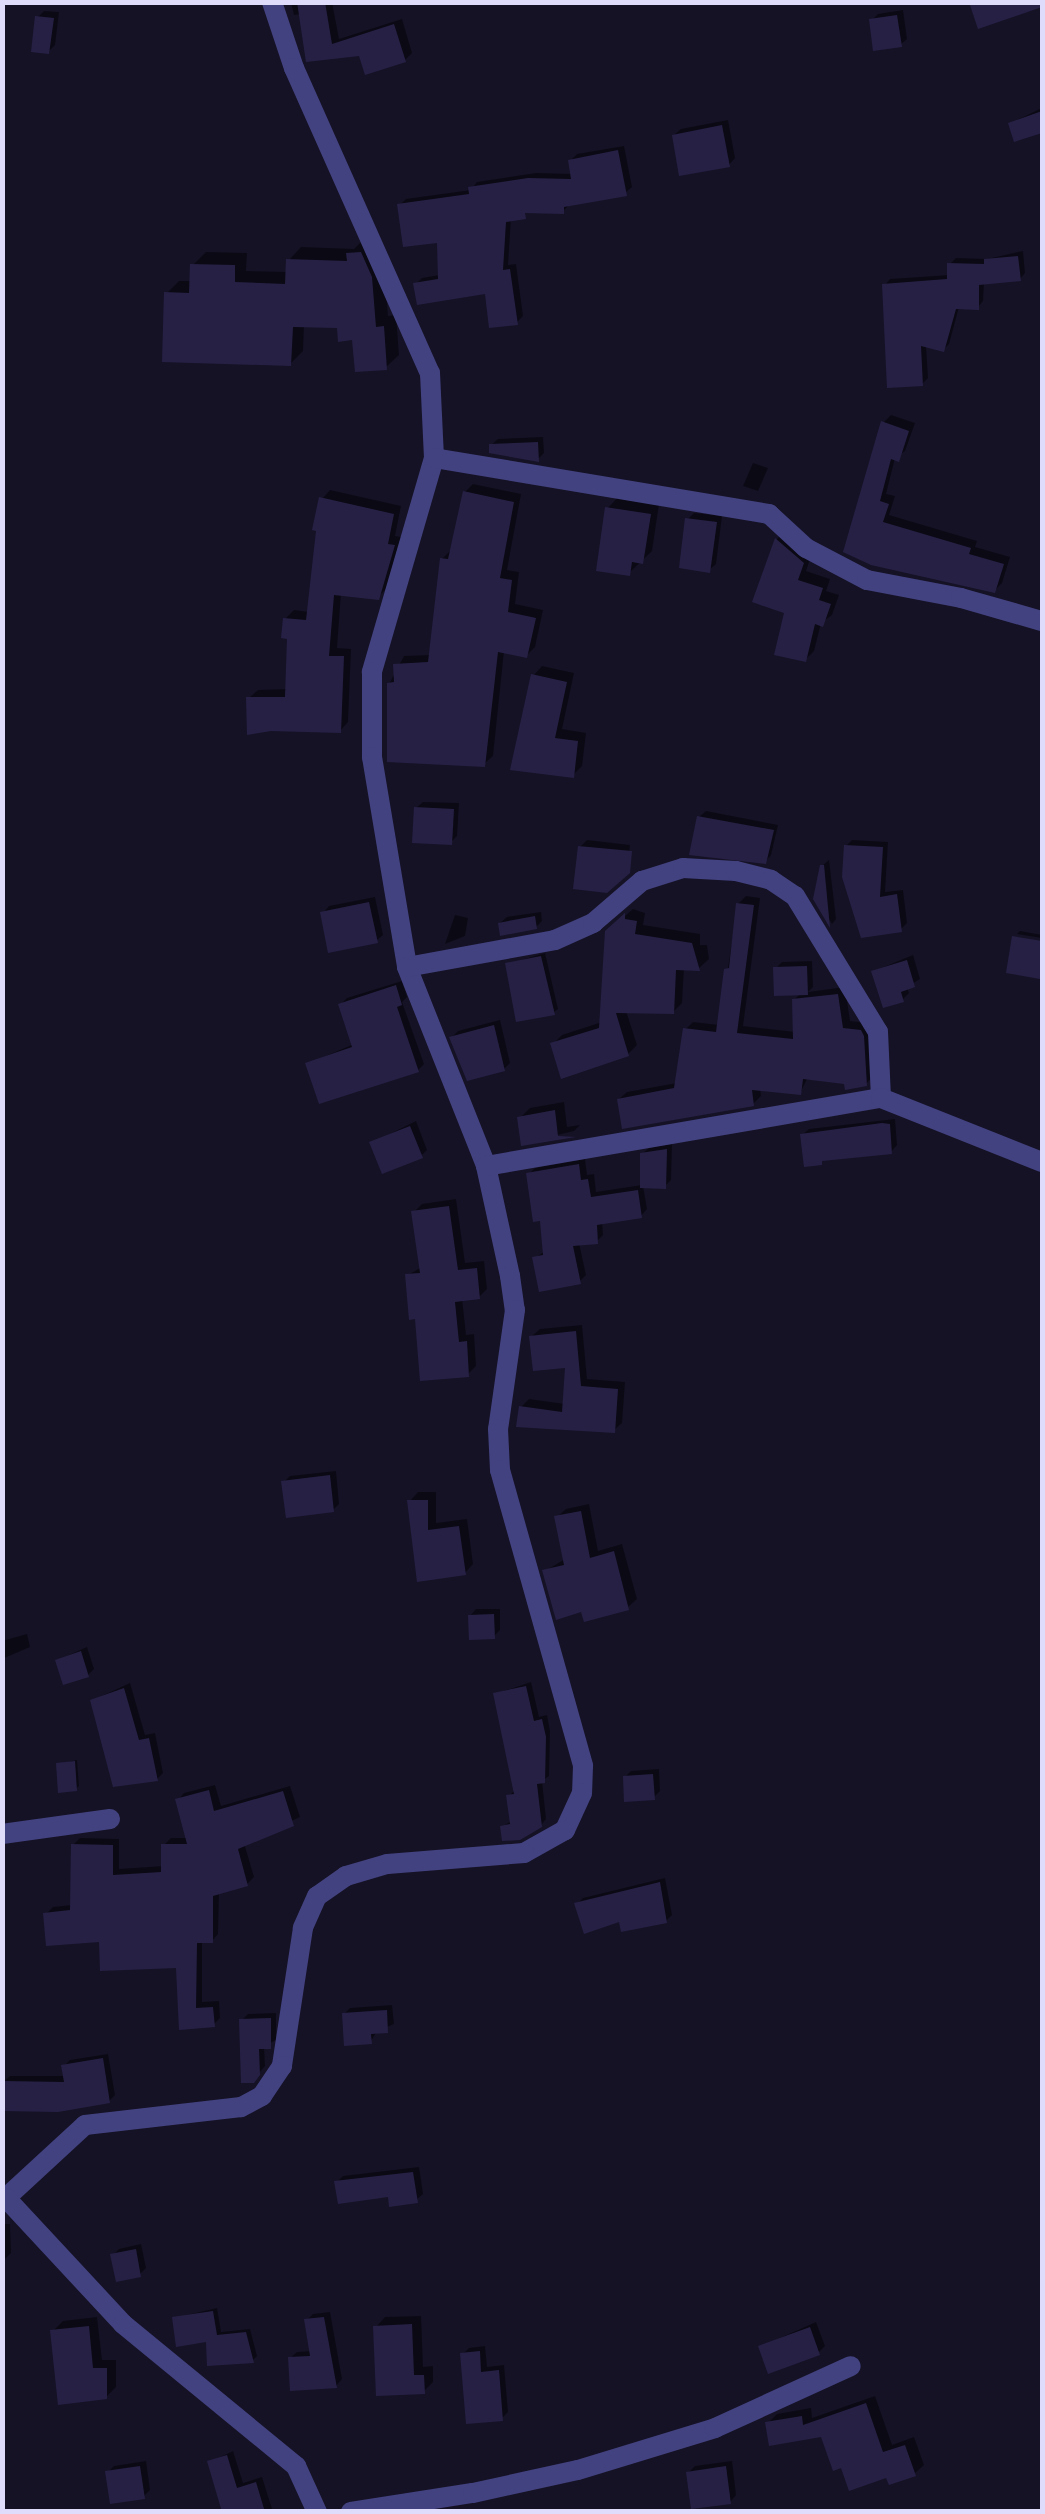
<!DOCTYPE html>
<style>
body{margin:0}
#map{position:relative;width:1045px;height:2514px;overflow:hidden;background:#151226;font-family:"Varela Round",sans-serif}
div>[style]{position:absolute}
[style*='--x']{left:calc(var(--x)*1px);top:calc(var(--y)*1px);width:calc(var(--w)*1px);rotate:calc(var(--a)*1deg)}
.shadow>*{inset:0;background:#0007}
.building>*{inset:0;background:#272045}
.street>*{height:20px;margin:-10px;padding:0 10px;transform-origin:10px;border-radius:10px;background:#434280}
span{translate:-50% -50%;white-space:nowrap;text-align:center;line-height:1.15;-webkit-text-stroke:10px #151226;paint-order:stroke}
.frame{position:absolute;inset:0;border:5px solid #dedbfb;pointer-events:none}
</style>
<div id="map">
<div class="shadow">
<i style="clip-path:polygon(291px 2px,332px 2px,339px 39px,402px 19px,412px 53px,405px 60px,361px 53px,308px 59px,301px 14px,294px 15px)"></i>
<i style="clip-path:polygon(903px 10px,907px 39px,900px 45px,872px 20px,878px 14px)"></i>
<i style="clip-path:polygon(44px 11px,59px 12px,55px 45px,48px 52px,38px 17px)"></i>
<i style="clip-path:polygon(1042px 108px,1042px 130px,1016px 139px,1011px 123px)"></i>
<i style="clip-path:polygon(728px 120px,735px 158px,729px 165px,674px 135px,681px 129px)"></i>
<i style="clip-path:polygon(624px 146px,632px 187px,625px 193px,569px 205px,563px 211px,530px 211px,511px 218px,508px 265px,516px 264px,523px 316px,517px 322px,487px 291px,416px 284px,422px 278px,440px 275px,439px 240px,400px 205px,406px 199px,471px 190px,477px 182px,536px 173px,573px 174px,571px 160px,577px 154px)"></i>
<i style="clip-path:polygon(361px 242px,384px 264px,388px 316px,396px 315px,399px 355px,386px 367px,340px 326px,304px 325px,303px 351px,290px 364px,167px 293px,179px 281px,192px 281px,193px 265px,206px 252px,247px 253px,246px 271px,288px 272px,289px 260px,301px 247px,354px 249px)"></i>
<i style="clip-path:polygon(1023px 251px,1025px 273px,1020px 279px,984px 282px,983px 301px,978px 307px,959px 307px,949px 344px,943px 350px,926px 345px,928px 378px,922px 384px,885px 285px,890px 279px,950px 275px,950px 264px,956px 258px,987px 259px)"></i>
<i style="clip-path:polygon(891px 415px,915px 423px,905px 451px,895px 458px,886px 494px,895px 496px,889px 515px,977px 541px,975px 547px,1010px 557px,1002px 583px,994px 591px,872px 563px,883px 423px)"></i>
<i style="clip-path:polygon(543px 437px,544px 453px,538px 459px,491px 445px,498px 439px)"></i>
<i style="clip-path:polygon(753px 463px,768px 468px,758px 491px,743px 486px)"></i>
<i style="clip-path:polygon(473px 484px,521px 494px,507px 570px,519px 572px,515px 604px,543px 610px,535px 647px,527px 655px,504px 651px,493px 756px,484px 764px,389px 684px,404px 656px,431px 655px,442px 559px,451px 550px,465px 492px)"></i>
<i style="clip-path:polygon(330px 490px,401px 506px,395px 536px,401px 537px,386px 589px,378px 597px,341px 593px,337px 648px,351px 649px,348px 722px,340px 731px,249px 698px,258px 690px,288px 689px,290px 636px,285px 619px,294px 610px,309px 612px,322px 499px)"></i>
<i style="clip-path:polygon(617px 498px,659px 504px,652px 551px,629px 573px,608px 508px)"></i>
<i style="clip-path:polygon(694px 513px,722px 516px,716px 564px,709px 570px,688px 519px)"></i>
<i style="clip-path:polygon(785px 531px,812px 553px,806px 571px,830px 579px,826px 591px,839px 595px,832px 615px,821px 623px,814px 651px,805px 660px,787px 612px,755px 601px,777px 539px)"></i>
<i style="clip-path:polygon(542px 666px,574px 673px,562px 729px,586px 733px,582px 766px,573px 775px,513px 768px,534px 675px)"></i>
<i style="clip-path:polygon(423px 802px,459px 803px,457px 836px,451px 842px,416px 808px)"></i>
<i style="clip-path:polygon(706px 811px,778px 825px,771px 855px,765px 862px,699px 817px)"></i>
<i style="clip-path:polygon(587px 840px,630px 845px,627px 872px,580px 847px)"></i>
<i style="clip-path:polygon(852px 840px,888px 842px,885px 892px,903px 890px,907px 923px,901px 929px,846px 846px)"></i>
<i style="clip-path:polygon(829px 860px,836px 919px,832px 924px,816px 899px,822px 866px)"></i>
<i style="clip-path:polygon(746px 896px,760px 898px,743px 1026px,796px 1032px,794px 1000px,801px 993px,776px 968px,782px 962px,812px 961px,813px 987px,808px 992px,845px 987px,850px 1021px,868px 1023px,873px 1076px,866px 1084px,808px 1077px,800px 1093px,760px 1088px,761px 1096px,753px 1104px,619px 1099px,627px 1092px,677px 1083px,686px 1029px,693px 1022px,719px 1025px,738px 904px)"></i>
<i style="clip-path:polygon(375px 897px,383px 935px,376px 941px,323px 913px,329px 906px)"></i>
<i style="clip-path:polygon(633px 909px,645px 913px,643px 925px,700px 934px,700px 945px,707px 945px,709px 959px,699px 968px,684px 968px,682px 1003px,673px 1012px,626px 1011px,637px 1045px,628px 1054px,553px 1044px,562px 1035px,602px 1022px,618px 922px)"></i>
<i style="clip-path:polygon(541px 912px,542px 921px,536px 927px,500px 923px,507px 917px)"></i>
<i style="clip-path:polygon(455px 915px,468px 918px,465px 936px,445px 944px)"></i>
<i style="clip-path:polygon(1020px 931px,1042px 935px,1042px 938px,1017px 934px)"></i>
<i style="clip-path:polygon(545px 953px,558px 1009px,553px 1013px,508px 964px)"></i>
<i style="clip-path:polygon(913px 955px,920px 979px,907px 987px,909px 993px,903px 999px,874px 971px)"></i>
<i style="clip-path:polygon(402px 981px,407px 997px,402px 1002px,424px 1064px,418px 1070px,307px 1064px,354px 1044px,341px 1004px,347px 998px)"></i>
<i style="clip-path:polygon(500px 1020px,510px 1063px,504px 1069px,452px 1037px,458px 1031px)"></i>
<i style="clip-path:polygon(564px 1102px,567px 1127px,580px 1125px,574px 1131px,523px 1143px,520px 1118px,530px 1108px)"></i>
<i style="clip-path:polygon(895px 1119px,897px 1145px,891px 1152px,826px 1158px,821px 1162px,802px 1135px,809px 1129px)"></i>
<i style="clip-path:polygon(416px 1121px,427px 1150px,421px 1156px,372px 1143px)"></i>
<i style="clip-path:polygon(672px 1144px,671px 1180px,665px 1186px,643px 1186px,647px 1209px,641px 1216px,602px 1221px,603px 1235px,597px 1241px,579px 1243px,586px 1275px,580px 1281px,535px 1258px,545px 1251px,543px 1218px,529px 1174px,535px 1168px,585px 1159px,587px 1175px,594px 1174px,596px 1192px,642px 1185px,642px 1154px,649px 1148px)"></i>
<i style="clip-path:polygon(456px 1199px,465px 1263px,484px 1261px,487px 1289px,479px 1297px,462px 1298px,466px 1335px,474px 1334px,476px 1366px,468px 1374px,418px 1316px,408px 1275px,422px 1267px,414px 1212px,422px 1204px)"></i>
<i style="clip-path:polygon(582px 1325px,587px 1379px,625px 1382px,622px 1423px,614px 1430px,521px 1407px,529px 1399px,565px 1404px,568px 1365px,532px 1336px,540px 1329px)"></i>
<i style="clip-path:polygon(336px 1471px,339px 1504px,333px 1510px,284px 1482px,290px 1476px)"></i>
<i style="clip-path:polygon(418px 1492px,436px 1492px,436px 1523px,467px 1519px,473px 1564px,465px 1573px,419px 1579px,410px 1501px)"></i>
<i style="clip-path:polygon(589px 1504px,598px 1551px,622px 1544px,637px 1599px,628px 1607px,545px 1571px,565px 1559px,557px 1517px,566px 1509px)"></i>
<i style="clip-path:polygon(476px 1609px,500px 1609px,500px 1630px,494px 1636px,470px 1616px)"></i>
<i style="clip-path:polygon(27px 1634px,30px 1647px,2px 1659px,2px 1641px)"></i>
<i style="clip-path:polygon(87px 1647px,94px 1669px,88px 1675px,58px 1660px)"></i>
<i style="clip-path:polygon(531px 1682px,539px 1717px,547px 1715px,550px 1731px,549px 1776px,542px 1781px,546px 1819px,541px 1825px,503px 1826px,512px 1821px,509px 1796px,515px 1790px,495px 1694px)"></i>
<i style="clip-path:polygon(130px 1683px,145px 1735px,155px 1733px,163px 1773px,157px 1779px,93px 1700px)"></i>
<i style="clip-path:polygon(77px 1760px,79px 1786px,76px 1789px,59px 1764px)"></i>
<i style="clip-path:polygon(659px 1769px,660px 1791px,654px 1797px,625px 1777px,631px 1771px)"></i>
<i style="clip-path:polygon(215px 1785px,221px 1806px,290px 1786px,300px 1817px,244px 1843px,254px 1877px,247px 1884px,219px 1892px,218px 1934px,212px 1941px,202px 1941px,202px 2002px,219px 2001px,220px 2018px,213px 2025px,182px 2027px,179px 1965px,102px 1939px,46px 1914px,53px 1907px,72px 1905px,73px 1845px,80px 1838px,119px 1839px,119px 1869px,164px 1866px,164px 1845px,171px 1838px,188px 1838px,178px 1800px,184px 1793px)"></i>
<i style="clip-path:polygon(665px 1878px,672px 1915px,666px 1921px,621px 1919px,577px 1904px,583px 1898px)"></i>
<i style="clip-path:polygon(392px 2005px,394px 2024px,377px 2031px,371px 2041px,344px 2014px,350px 2008px)"></i>
<i style="clip-path:polygon(276px 2013px,276px 2040px,264px 2046px,265px 2066px,253px 2080px,242px 2020px,248px 2014px)"></i>
<i style="clip-path:polygon(108px 2054px,115px 2095px,109px 2101px,3px 2082px,10px 2076px,66px 2076px,64px 2066px,70px 2060px)"></i>
<i style="clip-path:polygon(419px 2167px,423px 2194px,416px 2200px,337px 2182px,343px 2176px)"></i>
<i style="clip-path:polygon(2px 2224px,10px 2224px,11px 2253px,2px 2262px)"></i>
<i style="clip-path:polygon(141px 2244px,146px 2268px,140px 2274px,113px 2255px,119px 2249px)"></i>
<i style="clip-path:polygon(217px 2308px,221px 2332px,250px 2329px,257px 2356px,253px 2360px,174px 2318px)"></i>
<i style="clip-path:polygon(330px 2312px,342px 2379px,336px 2386px,290px 2358px,297px 2352px,312px 2351px,307px 2320px,313px 2314px)"></i>
<i style="clip-path:polygon(421px 2316px,423px 2367px,433px 2366px,433px 2382px,423px 2392px,376px 2327px,385px 2317px)"></i>
<i style="clip-path:polygon(97px 2317px,102px 2360px,116px 2360px,116px 2387px,106px 2397px,53px 2331px,63px 2321px)"></i>
<i style="clip-path:polygon(816px 2322px,825px 2346px,819px 2352px,760px 2347px)"></i>
<i style="clip-path:polygon(485px 2346px,487px 2367px,504px 2365px,508px 2412px,502px 2418px,463px 2354px,469px 2348px)"></i>
<i style="clip-path:polygon(875px 2396px,892px 2445px,914px 2437px,924px 2465px,914px 2474px,888px 2474px,842px 2465px,823px 2434px,768px 2423px,777px 2414px,811px 2408px,812px 2418px)"></i>
<i style="clip-path:polygon(233px 2451px,243px 2483px,262px 2477px,273px 2512px,225px 2512px,210px 2462px)"></i>
<i style="clip-path:polygon(146px 2461px,150px 2490px,144px 2496px,108px 2472px,114px 2466px)"></i>
<i style="clip-path:polygon(732px 2461px,736px 2495px,730px 2502px,688px 2473px,695px 2466px)"></i>
</div>
<div class="building">
<i style="clip-path:polygon(297px 2px,325px 2px,332px 44px,394px 24px,406px 62px,365px 75px,359px 56px,306px 62px)"></i>
<i style="clip-path:polygon(969px 2px,1042px 2px,1042px 7px,978px 29px)"></i>
<i style="clip-path:polygon(897px 15px,902px 47px,873px 51px,869px 19px)"></i>
<i style="clip-path:polygon(35px 16px,54px 18px,49px 54px,31px 52px)"></i>
<i style="clip-path:polygon(1042px 111px,1042px 133px,1014px 142px,1008px 123px)"></i>
<i style="clip-path:polygon(722px 125px,730px 167px,679px 176px,672px 135px)"></i>
<i style="clip-path:polygon(618px 150px,627px 196px,564px 207px,564px 214px,525px 213px,526px 219px,506px 222px,503px 270px,510px 269px,518px 325px,489px 328px,485px 294px,417px 305px,413px 283px,438px 279px,437px 243px,403px 247px,397px 204px,469px 194px,468px 187px,528px 178px,571px 179px,568px 160px)"></i>
<i style="clip-path:polygon(361px 252px,372px 277px,376px 327px,384px 326px,387px 370px,355px 372px,352px 340px,338px 342px,337px 328px,293px 327px,291px 366px,162px 362px,164px 292px,189px 293px,190px 264px,235px 265px,235px 282px,285px 284px,286px 259px,347px 261px,346px 253px)"></i>
<i style="clip-path:polygon(1018px 256px,1021px 281px,979px 285px,979px 310px,956px 309px,944px 352px,921px 346px,923px 386px,887px 388px,882px 284px,947px 279px,947px 263px,984px 264px,984px 259px)"></i>
<i style="clip-path:polygon(881px 421px,909px 431px,899px 462px,891px 459px,880px 501px,889px 504px,883px 522px,971px 548px,969px 554px,1004px 564px,995px 593px,871px 565px,843px 552px)"></i>
<i style="clip-path:polygon(538px 442px,539px 462px,489px 453px,489px 444px)"></i>
<i style="clip-path:polygon(463px 491px,514px 502px,500px 578px,512px 580px,508px 612px,536px 618px,527px 658px,498px 652px,485px 767px,387px 762px,387px 683px,394px 682px,393px 664px,428px 662px,440px 558px,448px 559px)"></i>
<i style="clip-path:polygon(319px 497px,394px 514px,388px 544px,395px 545px,379px 600px,334px 595px,329px 656px,344px 656px,341px 733px,271px 731px,247px 735px,246px 697px,285px 697px,287px 639px,281px 638px,283px 618px,306px 620px,316px 531px,312px 530px)"></i>
<i style="clip-path:polygon(605px 507px,651px 514px,643px 564px,632px 562px,630px 576px,596px 571px)"></i>
<i style="clip-path:polygon(685px 518px,717px 522px,710px 573px,679px 568px)"></i>
<i style="clip-path:polygon(775px 538px,804px 563px,798px 580px,823px 588px,819px 600px,831px 604px,823px 627px,815px 624px,806px 662px,774px 655px,784px 613px,752px 602px)"></i>
<i style="clip-path:polygon(531px 674px,567px 682px,555px 738px,578px 741px,574px 778px,510px 770px)"></i>
<i style="clip-path:polygon(414px 807px,454px 809px,452px 845px,412px 843px)"></i>
<i style="clip-path:polygon(697px 816px,774px 830px,766px 864px,689px 855px)"></i>
<i style="clip-path:polygon(844px 845px,883px 847px,880px 897px,897px 894px,902px 932px,861px 938px,842px 877px)"></i>
<i style="clip-path:polygon(578px 846px,632px 851px,630px 873px,607px 893px,573px 889px)"></i>
<i style="clip-path:polygon(820px 865px,824px 865px,830px 928px,813px 899px)"></i>
<i style="clip-path:polygon(369px 902px,378px 943px,328px 953px,320px 912px)"></i>
<i style="clip-path:polygon(736px 903px,754px 905px,737px 1033px,793px 1039px,792px 999px,838px 994px,843px 1028px,861px 1030px,864px 1036px,867px 1086px,845px 1090px,844px 1084px,803px 1079px,801px 1095px,752px 1090px,754px 1106px,622px 1129px,617px 1099px,674px 1088px,683px 1028px,716px 1032px,724px 969px,729px 968px)"></i>
<i style="clip-path:polygon(625px 913px,625px 919px,637px 921px,635px 934px,692px 943px,700px 971px,676px 970px,674px 1014px,616px 1013px,629px 1056px,561px 1079px,550px 1043px,599px 1028px,605px 931px)"></i>
<i style="clip-path:polygon(535px 916px,537px 929px,500px 936px,498px 923px)"></i>
<i style="clip-path:polygon(1012px 936px,1042px 941px,1040px 979px,1006px 973px)"></i>
<i style="clip-path:polygon(541px 956px,555px 1015px,516px 1022px,505px 963px)"></i>
<i style="clip-path:polygon(907px 960px,915px 987px,901px 992px,904px 1002px,883px 1008px,871px 971px)"></i>
<i style="clip-path:polygon(807px 966px,808px 995px,774px 996px,773px 967px)"></i>
<i style="clip-path:polygon(396px 985px,402px 1005px,397px 1007px,419px 1072px,319px 1104px,305px 1063px,352px 1047px,338px 1004px)"></i>
<i style="clip-path:polygon(494px 1025px,505px 1071px,467px 1081px,449px 1037px)"></i>
<i style="clip-path:polygon(555px 1110px,558px 1136px,576px 1137px,521px 1146px,517px 1117px)"></i>
<i style="clip-path:polygon(882px 1123px,890px 1124px,892px 1154px,822px 1161px,822px 1165px,804px 1167px,800px 1134px)"></i>
<i style="clip-path:polygon(410px 1126px,423px 1158px,382px 1174px,369px 1142px)"></i>
<i style="clip-path:polygon(667px 1149px,666px 1189px,640px 1188px,640px 1153px)"></i>
<i style="clip-path:polygon(579px 1164px,581px 1180px,588px 1179px,591px 1197px,638px 1190px,642px 1218px,597px 1225px,598px 1244px,573px 1246px,581px 1284px,539px 1292px,532px 1257px,543px 1255px,540px 1221px,533px 1222px,526px 1173px)"></i>
<i style="clip-path:polygon(449px 1206px,458px 1270px,477px 1268px,480px 1299px,455px 1302px,459px 1342px,467px 1341px,469px 1377px,420px 1381px,415px 1319px,409px 1320px,405px 1274px,420px 1273px,411px 1211px)"></i>
<i style="clip-path:polygon(576px 1331px,581px 1386px,618px 1389px,615px 1433px,516px 1427px,519px 1406px,562px 1412px,565px 1368px,533px 1371px,529px 1336px)"></i>
<i style="clip-path:polygon(330px 1475px,334px 1512px,286px 1518px,281px 1481px)"></i>
<i style="clip-path:polygon(407px 1500px,428px 1500px,428px 1530px,459px 1526px,466px 1575px,417px 1582px)"></i>
<i style="clip-path:polygon(581px 1511px,590px 1558px,614px 1551px,629px 1610px,584px 1622px,581px 1612px,556px 1620px,542px 1570px,564px 1565px,554px 1516px)"></i>
<i style="clip-path:polygon(494px 1614px,495px 1639px,469px 1640px,468px 1615px)"></i>
<i style="clip-path:polygon(81px 1651px,89px 1677px,63px 1685px,55px 1660px)"></i>
<i style="clip-path:polygon(526px 1686px,534px 1721px,542px 1719px,546px 1737px,545px 1783px,537px 1784px,542px 1827px,520px 1840px,502px 1841px,500px 1826px,510px 1824px,506px 1795px,514px 1794px,493px 1693px)"></i>
<i style="clip-path:polygon(124px 1688px,139px 1740px,149px 1738px,158px 1781px,113px 1787px,90px 1700px)"></i>
<i style="clip-path:polygon(75px 1761px,77px 1791px,58px 1793px,56px 1763px)"></i>
<i style="clip-path:polygon(653px 1774px,655px 1800px,624px 1802px,623px 1776px)"></i>
<i style="clip-path:polygon(209px 1790px,214px 1811px,283px 1791px,294px 1826px,238px 1849px,248px 1886px,213px 1896px,213px 1943px,197px 1943px,196px 2008px,213px 2007px,215px 2027px,179px 2030px,176px 1968px,100px 1971px,99px 1942px,46px 1946px,43px 1913px,70px 1910px,71px 1844px,113px 1845px,113px 1875px,161px 1872px,161px 1844px,187px 1844px,175px 1799px)"></i>
<i style="clip-path:polygon(660px 1882px,667px 1923px,621px 1932px,619px 1922px,584px 1934px,574px 1903px)"></i>
<i style="clip-path:polygon(387px 2010px,388px 2033px,371px 2034px,372px 2044px,344px 2046px,342px 2013px)"></i>
<i style="clip-path:polygon(271px 2018px,271px 2049px,259px 2049px,260px 2075px,254px 2083px,241px 2083px,239px 2019px)"></i>
<i style="clip-path:polygon(103px 2058px,110px 2103px,58px 2112px,2px 2111px,2px 2081px,64px 2082px,61px 2065px)"></i>
<i style="clip-path:polygon(413px 2172px,418px 2203px,389px 2207px,388px 2197px,338px 2204px,334px 2181px)"></i>
<i style="clip-path:polygon(136px 2249px,141px 2277px,116px 2282px,110px 2254px)"></i>
<i style="clip-path:polygon(213px 2311px,217px 2335px,246px 2332px,254px 2363px,207px 2366px,206px 2342px,176px 2347px,172px 2317px)"></i>
<i style="clip-path:polygon(324px 2317px,337px 2388px,290px 2391px,288px 2357px,310px 2356px,304px 2319px)"></i>
<i style="clip-path:polygon(412px 2324px,414px 2375px,424px 2375px,425px 2394px,376px 2396px,373px 2326px)"></i>
<i style="clip-path:polygon(89px 2326px,93px 2368px,107px 2368px,107px 2399px,58px 2405px,50px 2330px)"></i>
<i style="clip-path:polygon(810px 2327px,820px 2355px,768px 2374px,758px 2346px)"></i>
<i style="clip-path:polygon(480px 2351px,481px 2372px,499px 2370px,503px 2421px,466px 2424px,460px 2353px)"></i>
<i style="clip-path:polygon(866px 2403px,883px 2452px,905px 2445px,916px 2476px,889px 2485px,886px 2478px,849px 2491px,841px 2468px,833px 2471px,821px 2437px,769px 2446px,765px 2422px,802px 2416px,803px 2425px)"></i>
<i style="clip-path:polygon(227px 2455px,237px 2488px,256px 2482px,265px 2512px,222px 2512px,207px 2461px)"></i>
<i style="clip-path:polygon(140px 2466px,145px 2499px,110px 2504px,105px 2471px)"></i>
<i style="clip-path:polygon(726px 2466px,731px 2504px,691px 2509px,686px 2472px)"></i>
</div>
<div class="street">
<i style="--x:272;--y:2;--w:70;--a:71.6"></i>
<i style="--x:294;--y:68;--w:334;--a:66"></i>
<i style="--x:430;--y:373;--w:85;--a:87.3"></i>
<i style="--x:434;--y:458;--w:223;--a:106.2"></i>
<i style="--x:372;--y:672;--w:85;--a:90"></i>
<i style="--x:372;--y:757;--w:213;--a:80.5"></i>
<i style="--x:407;--y:967;--w:214;--a:68.3"></i>
<i style="--x:486;--y:1166;--w:113;--a:77.7"></i>
<i style="--x:510;--y:1276;--w:34;--a:82"></i>
<i style="--x:515;--y:1310;--w:120;--a:98.1"></i>
<i style="--x:498;--y:1429;--w:41;--a:87.2"></i>
<i style="--x:500;--y:1470;--w:307;--a:74.3"></i>
<i style="--x:583;--y:1766;--w:27;--a:92"></i>
<i style="--x:582;--y:1793;--w:41;--a:114.7"></i>
<i style="--x:565;--y:1830;--w:47;--a:150.7"></i>
<i style="--x:524;--y:1853;--w:137;--a:175.4"></i>
<i style="--x:387;--y:1864;--w:43;--a:163.7"></i>
<i style="--x:346;--y:1876;--w:35;--a:145"></i>
<i style="--x:317;--y:1896;--w:35;--a:114"></i>
<i style="--x:303;--y:1928;--w:140;--a:98.7"></i>
<i style="--x:282;--y:2066;--w:36;--a:124"></i>
<i style="--x:262;--y:2096;--w:24;--a:152"></i>
<i style="--x:241;--y:2107;--w:157;--a:173.4"></i>
<i style="--x:85;--y:2125;--w:108;--a:137.3"></i>
<i style="--x:6;--y:2198;--w:172;--a:47.1"></i>
<i style="--x:123;--y:2324;--w:224;--a:39.4"></i>
<i style="--x:296;--y:2466;--w:51;--a:65.5"></i>
<i style="--x:434;--y:458;--w:340;--a:9.5"></i>
<i style="--x:769;--y:514;--w:50;--a:42.6"></i>
<i style="--x:806;--y:548;--w:69;--a:27.7"></i>
<i style="--x:867;--y:580;--w:96;--a:10.8"></i>
<i style="--x:961;--y:598;--w:84;--a:15.9"></i>
<i style="--x:407;--y:967;--w:150;--a:-10.3"></i>
<i style="--x:555;--y:940;--w:42;--a:-24.1"></i>
<i style="--x:593;--y:923;--w:65;--a:-40.6"></i>
<i style="--x:642;--y:881;--w:43;--a:-17.6"></i>
<i style="--x:683;--y:868;--w:53;--a:3.2"></i>
<i style="--x:736;--y:871;--w:36;--a:14"></i>
<i style="--x:771;--y:880;--w:29;--a:34"></i>
<i style="--x:795;--y:896;--w:159;--a:58.6"></i>
<i style="--x:878;--y:1032;--w:66;--a:87.4"></i>
<i style="--x:486;--y:1166;--w:401;--a:-9.8"></i>
<i style="--x:881;--y:1098;--w:173;--a:21.7"></i>
<i style="--x:2;--y:1834;--w:109;--a:-7.9"></i>
<i style="--x:351;--y:2512;--w:123;--a:-8.9"></i>
<i style="--x:473;--y:2493;--w:107;--a:-12.4"></i>
<i style="--x:578;--y:2470;--w:143;--a:-17"></i>
<i style="--x:715;--y:2428;--w:149;--a:-24.5"></i>
</div>
<div class="frame"></div>
</div>
